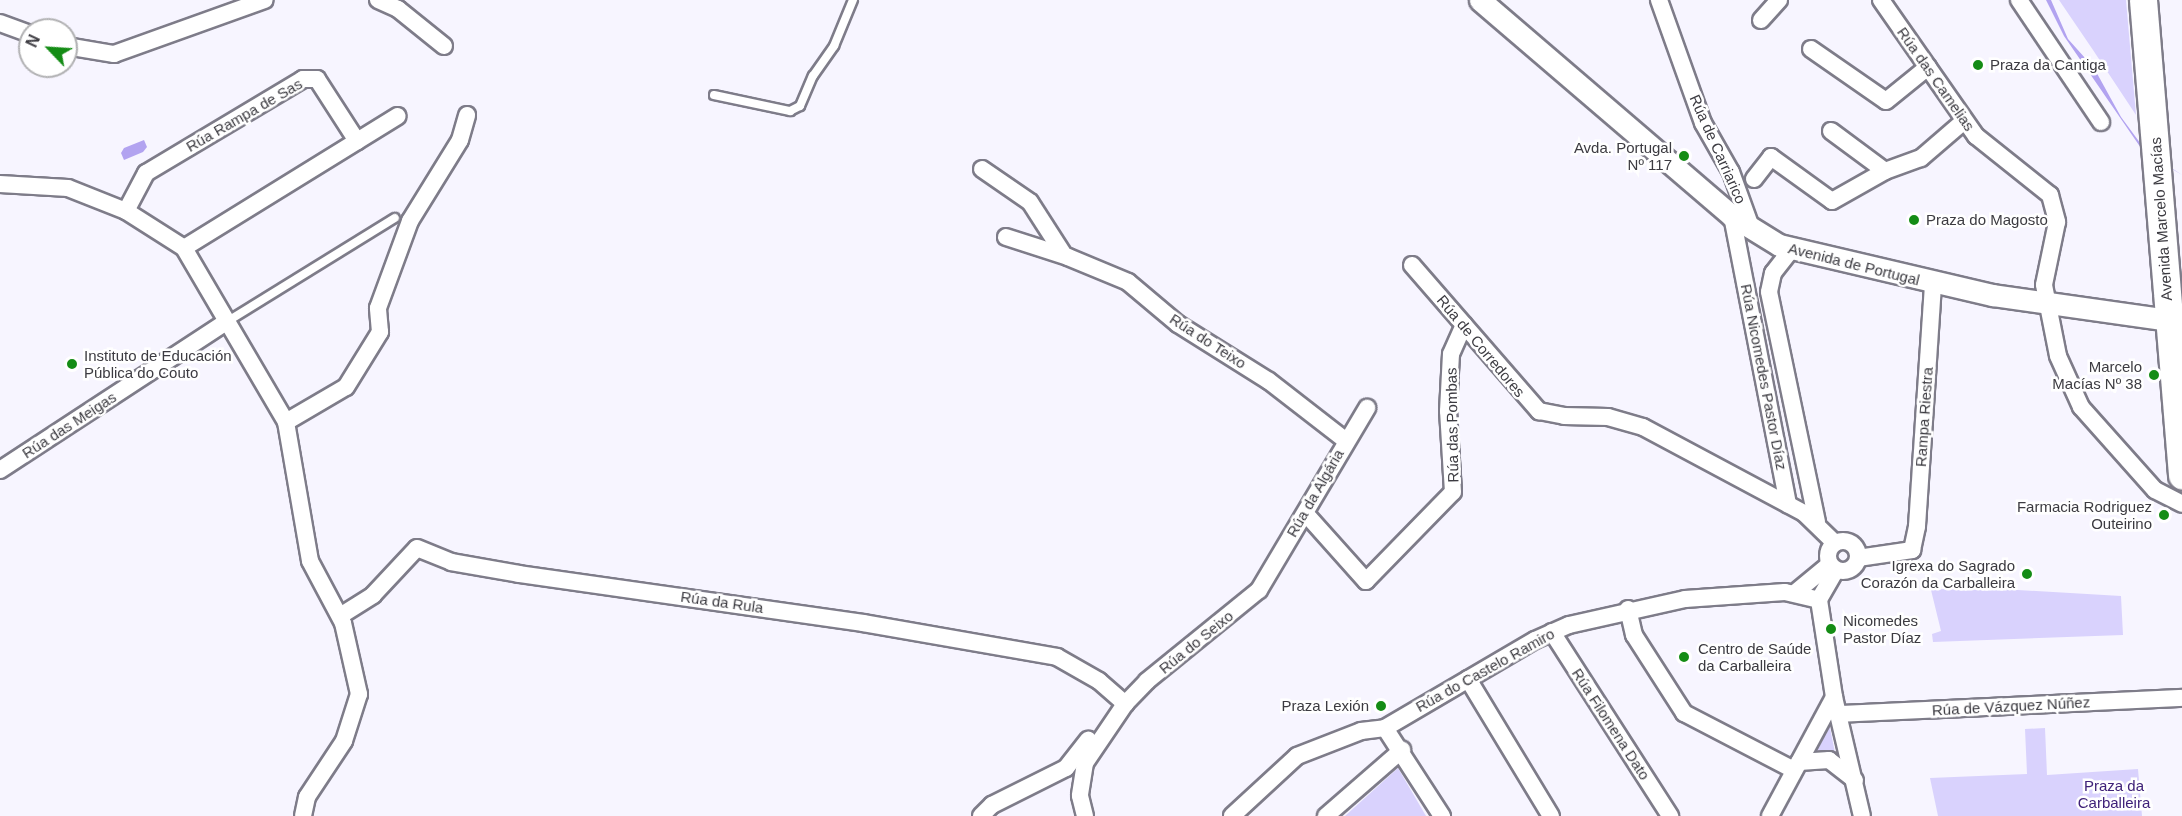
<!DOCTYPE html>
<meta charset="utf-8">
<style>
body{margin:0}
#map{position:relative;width:2182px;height:816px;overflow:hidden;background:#f7f5ff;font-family:Arial,sans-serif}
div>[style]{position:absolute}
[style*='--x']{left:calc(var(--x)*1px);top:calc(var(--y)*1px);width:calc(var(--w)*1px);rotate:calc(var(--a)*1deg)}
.green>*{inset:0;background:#d9d2fd}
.water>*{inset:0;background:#b2a3f0}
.roads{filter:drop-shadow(2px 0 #7e7c89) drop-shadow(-2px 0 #7e7c89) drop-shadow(0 2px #7e7c89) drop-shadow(0 -2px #7e7c89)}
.service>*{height:8px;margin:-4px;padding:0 4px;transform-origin:4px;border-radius:4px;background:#fff}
.minor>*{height:16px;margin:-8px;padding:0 8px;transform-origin:8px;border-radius:8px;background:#fff}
.minor>.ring{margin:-8px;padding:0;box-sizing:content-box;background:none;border:16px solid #fff;border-radius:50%}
.tertiary>*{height:21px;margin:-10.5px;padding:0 10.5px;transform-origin:10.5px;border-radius:10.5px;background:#fff}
.primary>*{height:27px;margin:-13.5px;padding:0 13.5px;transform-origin:13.5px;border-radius:13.5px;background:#fff}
.dots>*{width:16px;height:16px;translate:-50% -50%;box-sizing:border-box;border:3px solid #fff;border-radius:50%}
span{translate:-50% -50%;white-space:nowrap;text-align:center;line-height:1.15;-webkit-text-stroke:5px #fff;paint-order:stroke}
.poi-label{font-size:15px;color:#3c3b41}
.left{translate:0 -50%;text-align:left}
.right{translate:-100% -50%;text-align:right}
.street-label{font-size:15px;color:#3c3b41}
.park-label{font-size:15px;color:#3f2279}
.north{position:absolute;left:18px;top:18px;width:60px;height:60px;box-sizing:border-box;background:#fff;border:2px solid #b1b1b3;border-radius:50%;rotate:295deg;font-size:16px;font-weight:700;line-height:24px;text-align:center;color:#3c3b41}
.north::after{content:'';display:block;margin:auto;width:21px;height:27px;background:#148c15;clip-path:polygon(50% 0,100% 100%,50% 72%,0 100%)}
</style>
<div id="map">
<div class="green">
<i style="clip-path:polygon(2059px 0,2126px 0,2136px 115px,2093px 50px)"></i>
<i style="clip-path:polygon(1968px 587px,2121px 596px,2123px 635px,1933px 642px,1932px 634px,1941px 631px,1931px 590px)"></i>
<i style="clip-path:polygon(1828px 718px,1835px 753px,1811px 754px)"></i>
<i style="clip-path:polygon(2045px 728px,2047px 775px,2138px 769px,2142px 816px,1938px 816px,1930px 778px,2027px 774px,2025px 729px)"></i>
<i style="clip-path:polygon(1398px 768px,1426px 816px,1345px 816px)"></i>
</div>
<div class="water">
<i style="clip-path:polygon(2046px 0,2051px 0,2068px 39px,2094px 68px,2121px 117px,2146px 151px,2182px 175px,2143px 151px,2064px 36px)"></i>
<i style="clip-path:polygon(144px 140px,147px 147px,143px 152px,124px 160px,121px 153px,124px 148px)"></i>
</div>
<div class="roads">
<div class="service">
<i style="--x:714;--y:95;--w:78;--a:11.9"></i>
<i style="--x:790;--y:111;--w:11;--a:-27"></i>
<i style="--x:800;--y:106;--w:33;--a:-67"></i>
<i style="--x:813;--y:76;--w:37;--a:-55"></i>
<i style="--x:834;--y:46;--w:50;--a:-67.6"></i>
<i style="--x:228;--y:321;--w:196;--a:-31.7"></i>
</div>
<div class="minor">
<i style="--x:378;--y:0;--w:22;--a:24"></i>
<i style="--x:398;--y:9;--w:59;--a:38.8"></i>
<i style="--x:1659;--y:0;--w:131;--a:70.3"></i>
<i style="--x:1703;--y:123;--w:56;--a:60.3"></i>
<i style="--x:1731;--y:172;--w:62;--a:70.1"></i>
<i style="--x:1881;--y:0;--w:166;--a:55.1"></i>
<i style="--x:1976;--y:136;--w:95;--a:38.6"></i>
<i style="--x:2050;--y:195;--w:28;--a:75"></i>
<i style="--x:2057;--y:222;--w:64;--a:101.7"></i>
<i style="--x:2044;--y:285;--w:72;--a:78.8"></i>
<i style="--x:2058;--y:356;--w:56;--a:65.7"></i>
<i style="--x:2081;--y:407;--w:111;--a:48.3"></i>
<i style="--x:2155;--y:490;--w:30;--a:27"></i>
<i style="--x:2019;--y:0;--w:147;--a:56.1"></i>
<i style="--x:1761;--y:20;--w:27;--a:-48"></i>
<i style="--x:0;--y:23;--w:32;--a:20"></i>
<i style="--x:66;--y:46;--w:49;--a:9.5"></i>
<i style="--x:114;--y:54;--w:160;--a:-19.7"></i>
<i style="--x:1811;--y:49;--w:91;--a:34.7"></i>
<i style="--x:1886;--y:101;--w:54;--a:-39"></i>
<i style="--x:1831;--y:131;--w:67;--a:36.5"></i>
<i style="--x:982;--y:169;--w:58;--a:34.5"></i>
<i style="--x:1030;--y:202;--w:63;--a:57.3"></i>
<i style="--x:1754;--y:179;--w:28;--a:-52"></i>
<i style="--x:1771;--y:157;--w:75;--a:35.8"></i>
<i style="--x:1832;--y:201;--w:61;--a:-29.5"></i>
<i style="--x:1885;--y:171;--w:38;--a:-20"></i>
<i style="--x:1921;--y:158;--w:57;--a:-40.7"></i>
<i style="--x:0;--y:184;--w:68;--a:3.4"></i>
<i style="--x:68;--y:188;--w:62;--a:21.6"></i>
<i style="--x:126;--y:211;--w:69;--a:32.5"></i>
<i style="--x:184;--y:248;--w:202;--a:59.6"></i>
<i style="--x:286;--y:422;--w:141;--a:80.2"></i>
<i style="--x:310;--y:561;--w:70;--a:62"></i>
<i style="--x:343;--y:623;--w:73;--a:77.3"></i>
<i style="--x:359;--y:694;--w:49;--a:107.7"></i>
<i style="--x:344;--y:741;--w:67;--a:123.5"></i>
<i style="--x:307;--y:797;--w:19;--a:102"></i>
<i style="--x:126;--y:211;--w:43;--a:-62.2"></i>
<i style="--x:146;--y:173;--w:183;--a:-30.9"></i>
<i style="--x:303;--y:79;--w:14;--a:0"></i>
<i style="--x:317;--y:79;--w:74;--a:57.2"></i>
<i style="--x:1732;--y:216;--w:294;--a:79"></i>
<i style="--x:1006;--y:237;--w:65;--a:17.9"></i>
<i style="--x:1068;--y:257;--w:65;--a:22.6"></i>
<i style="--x:1128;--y:282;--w:65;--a:40"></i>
<i style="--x:1178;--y:324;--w:107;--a:32.1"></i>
<i style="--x:1269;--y:381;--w:96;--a:37.8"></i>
<i style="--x:184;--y:248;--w:251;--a:-31.7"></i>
<i style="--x:1791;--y:250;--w:29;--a:128"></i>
<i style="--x:1773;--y:273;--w:19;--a:102"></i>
<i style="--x:1769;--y:292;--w:235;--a:78.2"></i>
<i style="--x:1412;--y:265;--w:194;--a:49"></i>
<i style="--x:1539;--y:411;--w:25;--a:11"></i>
<i style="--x:1564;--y:416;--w:44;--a:1.3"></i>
<i style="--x:1608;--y:417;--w:36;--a:16"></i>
<i style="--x:1643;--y:427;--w:183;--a:28.1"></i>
<i style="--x:1804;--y:513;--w:43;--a:44.1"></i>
<i style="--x:286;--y:422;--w:69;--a:-30.3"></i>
<i style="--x:346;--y:387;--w:65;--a:-58.3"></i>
<i style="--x:380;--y:332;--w:24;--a:-95"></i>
<i style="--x:378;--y:308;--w:93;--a:-69.8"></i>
<i style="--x:410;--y:221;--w:95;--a:-58.3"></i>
<i style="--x:460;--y:140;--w:26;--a:-74"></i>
<i style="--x:0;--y:470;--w:272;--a:-33.2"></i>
<i style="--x:1306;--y:514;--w:90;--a:48.2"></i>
<i style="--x:1366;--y:581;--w:124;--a:-45.7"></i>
<i style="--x:1453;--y:492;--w:81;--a:-93.5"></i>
<i style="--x:1448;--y:411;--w:57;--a:-87"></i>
<i style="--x:1451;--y:354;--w:32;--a:-66"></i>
<i class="ring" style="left:1828px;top:541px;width:14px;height:14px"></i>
<i style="--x:1858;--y:558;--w:55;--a:-8.4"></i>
<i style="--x:1912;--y:550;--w:25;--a:-78"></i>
<i style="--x:1917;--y:526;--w:245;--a:-86.2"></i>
<i style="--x:1836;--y:570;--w:34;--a:120"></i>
<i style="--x:1819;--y:600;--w:98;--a:81.2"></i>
<i style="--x:1834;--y:697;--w:122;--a:76.8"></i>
<i style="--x:1796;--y:592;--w:44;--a:-39.5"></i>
<i style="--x:1628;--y:609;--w:27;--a:77"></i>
<i style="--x:1634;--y:635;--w:93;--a:57.3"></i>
<i style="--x:1684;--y:713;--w:124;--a:27.4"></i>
<i style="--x:340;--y:616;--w:39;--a:-32"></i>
<i style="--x:373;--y:595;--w:64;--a:-46.9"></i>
<i style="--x:417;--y:548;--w:37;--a:22"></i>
<i style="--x:451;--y:562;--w:69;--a:10"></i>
<i style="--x:519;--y:574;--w:347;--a:8.1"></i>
<i style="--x:863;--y:623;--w:197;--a:9.9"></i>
<i style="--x:1057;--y:657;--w:48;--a:29.7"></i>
<i style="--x:1099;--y:681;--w:35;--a:41"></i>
<i style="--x:1125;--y:704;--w:71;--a:124.1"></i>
<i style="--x:1085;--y:763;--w:33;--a:99"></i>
<i style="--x:1080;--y:796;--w:21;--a:76"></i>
<i style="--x:1552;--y:632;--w:219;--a:57.3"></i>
<i style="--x:1468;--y:679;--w:160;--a:58.8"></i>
<i style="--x:1125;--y:704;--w:32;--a:-46"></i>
<i style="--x:1147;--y:681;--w:144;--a:-39.1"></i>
<i style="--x:1259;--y:590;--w:212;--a:-59.3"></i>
<i style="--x:1839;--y:714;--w:343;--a:-2.7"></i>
<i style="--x:1385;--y:728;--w:105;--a:57.1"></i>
<i style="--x:1799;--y:762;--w:30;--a:-4"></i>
<i style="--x:1829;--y:760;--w:33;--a:38"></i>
<i style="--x:981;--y:816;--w:16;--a:-45"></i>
<i style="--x:992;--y:805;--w:83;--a:-26.6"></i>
<i style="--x:1066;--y:768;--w:36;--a:-52"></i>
<i style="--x:1232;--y:816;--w:88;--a:-42.7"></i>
<i style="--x:1297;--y:756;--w:69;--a:-21.3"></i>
<i style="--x:1361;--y:731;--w:24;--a:-7"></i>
<i style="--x:1385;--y:728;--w:174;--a:-30.4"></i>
<i style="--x:1535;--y:640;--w:37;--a:-24"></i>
<i style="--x:1569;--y:625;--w:119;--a:-12.6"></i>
<i style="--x:1685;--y:599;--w:100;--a:-4"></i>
<i style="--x:1785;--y:592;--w:35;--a:13"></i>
<i style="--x:1326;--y:816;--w:101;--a:-41"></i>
<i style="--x:1770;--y:816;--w:135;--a:-61.7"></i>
</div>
<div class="tertiary">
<i style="--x:1480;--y:0;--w:332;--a:40.6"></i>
<i style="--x:1732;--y:216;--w:55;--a:31.7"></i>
<i style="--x:1779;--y:245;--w:220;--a:13.2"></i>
<i style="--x:1993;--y:295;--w:177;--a:8.1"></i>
</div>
<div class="primary">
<i style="--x:2143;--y:0;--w:477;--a:85.3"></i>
</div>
</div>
<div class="dots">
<i style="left:1978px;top:65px;background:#148c15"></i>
<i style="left:1684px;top:156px;background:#148c15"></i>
<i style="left:1914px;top:220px;background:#148c15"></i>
<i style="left:72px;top:364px;background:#148c15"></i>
<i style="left:2154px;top:375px;background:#148c15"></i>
<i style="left:2164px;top:515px;background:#148c15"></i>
<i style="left:2027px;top:574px;background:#148c15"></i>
<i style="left:1831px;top:629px;background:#148c15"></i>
<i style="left:1684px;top:657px;background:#148c15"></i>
<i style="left:1381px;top:706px;background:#148c15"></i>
</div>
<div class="poi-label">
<span class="left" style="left:1990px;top:65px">Praza da Cantiga</span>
<span class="right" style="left:1672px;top:156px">Avda. Portugal<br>Nº 117</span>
<span class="left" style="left:1926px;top:220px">Praza do Magosto</span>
<span class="left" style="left:84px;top:364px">Instituto de Educación<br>Pública do Couto</span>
<span class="right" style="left:2142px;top:375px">Marcelo<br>Macías Nº 38</span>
<span class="right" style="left:2152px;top:515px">Farmacia Rodriguez<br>Outeirino</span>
<span class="right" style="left:2015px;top:574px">Igrexa do Sagrado<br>Corazón da Carballeira</span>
<span class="left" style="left:1843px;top:629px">Nicomedes<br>Pastor Díaz</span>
<span class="left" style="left:1698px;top:657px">Centro de Saúde<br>da Carballeira</span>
<span class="right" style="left:1369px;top:706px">Praza Lexión</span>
</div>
<div class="street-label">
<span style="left:1936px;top:79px;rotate:55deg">Rúa das Camelias</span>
<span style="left:244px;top:115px;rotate:-30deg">Rúa Rampa de Sas</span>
<span style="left:1718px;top:149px;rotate:66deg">Rúa de Carriarico</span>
<span style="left:2161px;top:219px;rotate:-94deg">Avenida Marcelo Macías</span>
<span style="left:1854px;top:264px;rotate:14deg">Avenida de Portugal</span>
<span style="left:1208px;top:341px;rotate:33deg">Rúa do Teixo</span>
<span style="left:1481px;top:346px;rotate:50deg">Rúa de Corredores</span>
<span style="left:1764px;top:377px;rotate:79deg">Rúa Nicomedes Pastor Díaz</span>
<span style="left:1924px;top:417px;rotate:-86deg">Rampa Riestra</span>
<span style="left:69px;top:425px;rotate:-33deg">Rúa das Meigas</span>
<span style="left:1452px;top:425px;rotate:-91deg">Rúa das Pombas</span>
<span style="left:1315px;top:493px;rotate:-60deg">Rúa da Algária</span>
<span style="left:722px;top:602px;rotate:8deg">Rúa da Rula</span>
<span style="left:1196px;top:642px;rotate:-39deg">Rúa do Seixo</span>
<span style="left:1485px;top:670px;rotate:-29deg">Rúa do Castelo Ramiro</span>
<span style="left:2011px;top:706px;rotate:-3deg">Rúa de Vázquez Núñez</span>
<span style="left:1611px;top:724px;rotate:57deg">Rúa Filomena Dato</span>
</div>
<div class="park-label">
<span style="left:2114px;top:794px">Praza da<br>Carballeira</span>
</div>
<div class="north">N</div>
</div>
